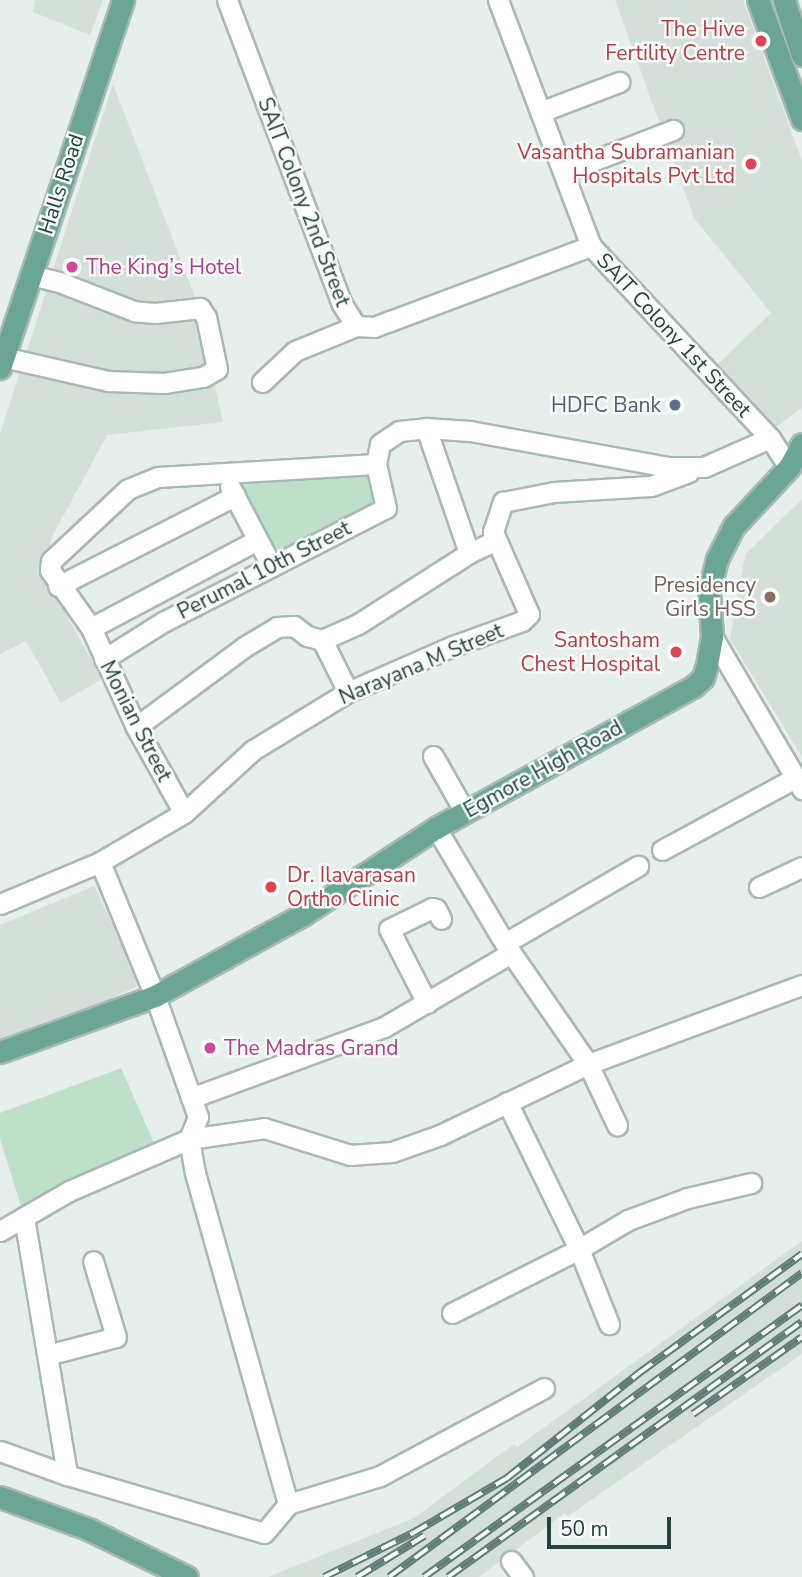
<!DOCTYPE html>
<meta charset="utf-8">
<style>
body{margin:0}
#map{position:relative;width:802px;height:1577px;overflow:hidden;background:#e6efeb;font-family:"Nunito Sans",sans-serif}
div>[style]{position:absolute}
[style*='--x']{left:calc(var(--x)*1px);top:calc(var(--y)*1px);width:calc(var(--w)*1px);rotate:calc(var(--a)*1deg)}
.built>*{inset:0;background:#d4dfda}
.green>*{inset:0;background:#bfe0c8}
.roads{filter:drop-shadow(2px 0 #a8b8b2) drop-shadow(-2px 0 #a8b8b2) drop-shadow(0 2px #a8b8b2) drop-shadow(0 -2px #a8b8b2)}
.minor>*{height:19px;margin:-9.5px;padding:0 9.5px;transform-origin:9.5px;border-radius:9.5px;background:#fff}
.major>*{height:21px;margin:-10.5px;padding:0 10.5px;transform-origin:10.5px;border-radius:10.5px;background:#6aa596}
.rail>*{height:8px;margin-top:-4px;transform-origin:0;background:repeating-linear-gradient(90deg,#f7fbf9 0 16px,#5f7d75 0 32px);box-sizing:border-box;border-block:2px solid #5f7d75}
.dots>*{width:19px;height:19px;translate:-50% -50%;box-sizing:border-box;border:4px solid #f7fbf9;border-radius:50%}
span{translate:-50% -50%;white-space:nowrap;text-align:center;line-height:1.15;-webkit-text-stroke:5px #f7fbf9;paint-order:stroke}
.health-label{font-size:21px;color:#be3a42}
.right{translate:-100% -50%;text-align:right}
.left{translate:0 -50%;text-align:left}
.street-label{font-size:21px;color:#24423a}
.hotel-label{font-size:21px;color:#b23c85}
.service-label{font-size:21px;color:#4e5e75}
.education-label{font-size:21px;color:#785e54}
.scale{position:absolute;left:547px;top:1517px;width:124px;height:32px;box-sizing:border-box;border:4px solid #24423a;border-top:0;padding-left:9px;font-size:21px;line-height:24px;white-space:nowrap;color:#24423a;-webkit-text-stroke:5px #f7fbf9;paint-order:stroke}
</style>
<div id="map">
<div class="built">
<i style="clip-path:polygon(35px 0,103px 0,90px 35px,33px 12px)"></i>
<i style="clip-path:polygon(615px 0,743px 0,802px 161px,802px 408px,773px 429px,718px 364px,771px 313px,694px 218px)"></i>
<i style="clip-path:polygon(113px 84px,195px 297px,223px 422px,107px 435px,52px 537px,44px 575px,102px 679px,61px 703px,26px 641px,0 654px,0 434px)"></i>
<i style="clip-path:polygon(802px 499px,802px 757px,730px 639px,745px 555px)"></i>
<i style="clip-path:polygon(94px 886px,141px 984px,57px 1025px,0 1043px,0 925px)"></i>
<i style="clip-path:polygon(802px 1241px,802px 1354px,568px 1516px,565px 1513px,479px 1577px,268px 1577px,414px 1518px,514px 1444px,517px 1447px)"></i>
</div>
<div class="green">
<i style="clip-path:polygon(366px 474px,381px 510px,272px 564px,230px 485px)"></i>
<i style="clip-path:polygon(121px 1068px,154px 1143px,22px 1209px,0 1139px,0 1113px)"></i>
</div>
<div class="roads">
<div class="minor">
<i style="--x:227;--y:0;--w:325;--a:69.3"></i>
<i style="--x:342;--y:304;--w:26;--a:58"></i>
<i style="--x:498;--y:0;--w:263;--a:69.3"></i>
<i style="--x:591;--y:246;--w:262;--a:47"></i>
<i style="--x:770;--y:438;--w:35;--a:57"></i>
<i style="--x:540;--y:112;--w:85;--a:-20.8"></i>
<i style="--x:564;--y:172;--w:117;--a:-21.1"></i>
<i style="--x:3;--y:357;--w:108;--a:12.9"></i>
<i style="--x:108;--y:381;--w:56;--a:2"></i>
<i style="--x:164;--y:383;--w:39;--a:-9"></i>
<i style="--x:203;--y:377;--w:16;--a:-30"></i>
<i style="--x:217;--y:369;--w:53;--a:-101.9"></i>
<i style="--x:206;--y:317;--w:11;--a:-124"></i>
<i style="--x:200;--y:308;--w:45;--a:173.7"></i>
<i style="--x:155;--y:313;--w:21;--a:-175"></i>
<i style="--x:134;--y:311;--w:80;--a:-158.9"></i>
<i style="--x:59;--y:282;--w:29;--a:-166"></i>
<i style="--x:262;--y:382;--w:45;--a:-43.2"></i>
<i style="--x:295;--y:351;--w:66;--a:-22.3"></i>
<i style="--x:356;--y:326;--w:18;--a:3"></i>
<i style="--x:374;--y:327;--w:17;--a:-21"></i>
<i style="--x:390;--y:321;--w:215;--a:-20.5"></i>
<i style="--x:426;--y:428;--w:132;--a:71"></i>
<i style="--x:230;--y:487;--w:90;--a:62.3"></i>
<i style="--x:58;--y:586;--w:199;--a:-27"></i>
<i style="--x:91;--y:628;--w:188;--a:-27.9"></i>
<i style="--x:712;--y:636;--w:178;--a:59.5"></i>
<i style="--x:322;--y:640;--w:39;--a:-24"></i>
<i style="--x:358;--y:624;--w:132;--a:-32.6"></i>
<i style="--x:469;--y:553;--w:29;--a:-25"></i>
<i style="--x:104;--y:659;--w:70;--a:-32.1"></i>
<i style="--x:163;--y:622;--w:250;--a:-27.1"></i>
<i style="--x:386;--y:508;--w:45;--a:-102.8"></i>
<i style="--x:136;--y:727;--w:134;--a:-36.5"></i>
<i style="--x:244;--y:647;--w:39;--a:-31"></i>
<i style="--x:277;--y:627;--w:17;--a:-3"></i>
<i style="--x:294;--y:626;--w:16;--a:38"></i>
<i style="--x:307;--y:636;--w:16;--a:15"></i>
<i style="--x:322;--y:640;--w:58;--a:63.4"></i>
<i style="--x:433;--y:756;--w:64;--a:60.3"></i>
<i style="--x:184;--y:813;--w:98;--a:-119.2"></i>
<i style="--x:136;--y:727;--w:109;--a:-114.4"></i>
<i style="--x:91;--y:628;--w:71;--a:-125.3"></i>
<i style="--x:50;--y:570;--w:9;--a:-84"></i>
<i style="--x:51;--y:561;--w:105;--a:-43.1"></i>
<i style="--x:128;--y:489;--w:32;--a:-22"></i>
<i style="--x:158;--y:477;--w:218;--a:-3.4"></i>
<i style="--x:376;--y:464;--w:20;--a:-79"></i>
<i style="--x:380;--y:444;--w:23;--a:-34"></i>
<i style="--x:399;--y:431;--w:27;--a:-6"></i>
<i style="--x:426;--y:428;--w:44;--a:3.9"></i>
<i style="--x:470;--y:431;--w:201;--a:10.3"></i>
<i style="--x:668;--y:467;--w:36;--a:0"></i>
<i style="--x:704;--y:467;--w:72;--a:-23.7"></i>
<i style="--x:436;--y:828;--w:139;--a:59.2"></i>
<i style="--x:507;--y:947;--w:142;--a:55.3"></i>
<i style="--x:588;--y:1064;--w:68;--a:64.6"></i>
<i style="--x:662;--y:850;--w:151;--a:-28.4"></i>
<i style="--x:100;--y:862;--w:145;--a:67.7"></i>
<i style="--x:155;--y:996;--w:128;--a:70.4"></i>
<i style="--x:198;--y:1117;--w:24;--a:112"></i>
<i style="--x:189;--y:1139;--w:35;--a:80"></i>
<i style="--x:195;--y:1173;--w:344;--a:74.3"></i>
<i style="--x:759;--y:887;--w:47;--a:-24.9"></i>
<i style="--x:0;--y:904;--w:108;--a:-22.8"></i>
<i style="--x:100;--y:862;--w:97;--a:-30.3"></i>
<i style="--x:184;--y:813;--w:93;--a:-42.4"></i>
<i style="--x:253;--y:750;--w:111;--a:-31.4"></i>
<i style="--x:348;--y:692;--w:115;--a:-23.7"></i>
<i style="--x:453;--y:646;--w:73;--a:-19.9"></i>
<i style="--x:522;--y:621;--w:10;--a:-45"></i>
<i style="--x:529;--y:614;--w:90;--a:-113.7"></i>
<i style="--x:493;--y:532;--w:32;--a:-72"></i>
<i style="--x:503;--y:502;--w:52;--a:-11.1"></i>
<i style="--x:554;--y:492;--w:97;--a:-3.5"></i>
<i style="--x:651;--y:486;--w:40;--a:-20.2"></i>
<i style="--x:505;--y:943;--w:154;--a:-30.1"></i>
<i style="--x:427;--y:1003;--w:83;--a:-117.2"></i>
<i style="--x:389;--y:929;--w:48;--a:-26"></i>
<i style="--x:432;--y:908;--w:4;--a:14"></i>
<i style="--x:436;--y:909;--w:11;--a:63"></i>
<i style="--x:191;--y:1098;--w:206;--a:-20.2"></i>
<i style="--x:384;--y:1027;--w:147;--a:-30.2"></i>
<i style="--x:507;--y:1102;--w:164;--a:63.9"></i>
<i style="--x:579;--y:1249;--w:81;--a:68.2"></i>
<i style="--x:24;--y:1217;--w:262;--a:80.5"></i>
<i style="--x:0;--y:1231;--w:80;--a:-30.1"></i>
<i style="--x:69;--y:1191;--w:131;--a:-23.4"></i>
<i style="--x:189;--y:1139;--w:76;--a:-8.3"></i>
<i style="--x:264;--y:1128;--w:90;--a:17.4"></i>
<i style="--x:350;--y:1155;--w:42;--a:-4.1"></i>
<i style="--x:392;--y:1152;--w:51;--a:-19.5"></i>
<i style="--x:440;--y:1135;--w:164;--a:-25.6"></i>
<i style="--x:588;--y:1064;--w:228;--a:-20.3"></i>
<i style="--x:452;--y:1313;--w:142;--a:-26.7"></i>
<i style="--x:579;--y:1249;--w:57;--a:-30.6"></i>
<i style="--x:628;--y:1220;--w:63;--a:-20.4"></i>
<i style="--x:687;--y:1198;--w:66;--a:-13.2"></i>
<i style="--x:47;--y:1355;--w:71;--a:-14.6"></i>
<i style="--x:116;--y:1337;--w:79;--a:-106.8"></i>
<i style="--x:0;--y:1451;--w:71;--a:19.7"></i>
<i style="--x:67;--y:1475;--w:205;--a:16.4"></i>
<i style="--x:264;--y:1533;--w:38;--a:-50"></i>
<i style="--x:288;--y:1504;--w:96;--a:-16.9"></i>
<i style="--x:380;--y:1476;--w:186;--a:-28.2"></i>
<i style="--x:511;--y:1561;--w:20;--a:53"></i>
</div>
<div class="major">
<i style="--x:758;--y:0;--w:127;--a:69.7"></i>
<i style="--x:784;--y:0;--w:58;--a:71.9"></i>
<i style="--x:0;--y:368;--w:388;--a:-71.5"></i>
<i style="--x:0;--y:1052;--w:165;--a:-19.9"></i>
<i style="--x:155;--y:996;--w:170;--a:-28.8"></i>
<i style="--x:304;--y:914;--w:158;--a:-33.1"></i>
<i style="--x:436;--y:828;--w:293;--a:-28.8"></i>
<i style="--x:693;--y:687;--w:13;--a:-42"></i>
<i style="--x:703;--y:678;--w:14;--a:-73"></i>
<i style="--x:707;--y:665;--w:29;--a:-80"></i>
<i style="--x:712;--y:636;--w:43;--a:-94"></i>
<i style="--x:709;--y:593;--w:35;--a:-77"></i>
<i style="--x:717;--y:559;--w:37;--a:-63"></i>
<i style="--x:734;--y:526;--w:81;--a:-47"></i>
<i style="--x:789;--y:467;--w:26;--a:-61"></i>
<i style="--x:0;--y:1497;--w:94;--a:20"></i>
<i style="--x:88;--y:1529;--w:110;--a:25.9"></i>
</div>
</div>
<div class="rail">
<i style="--x:693;--y:1414;--w:133;--a:-35.2"></i>
<i style="--x:324;--y:1577;--w:99;--a:-26.3"></i>
<i style="--x:413;--y:1533;--w:109;--a:-30.3"></i>
<i style="--x:507;--y:1478;--w:169;--a:-38.5"></i>
<i style="--x:639;--y:1373;--w:202;--a:-36.1"></i>
<i style="--x:357;--y:1577;--w:79;--a:-31.5"></i>
<i style="--x:389;--y:1577;--w:513;--a:-36.36"></i>
<i style="--x:424;--y:1577;--w:466;--a:-35.7"></i>
<i style="--x:448;--y:1577;--w:436;--a:-35.8"></i>
</div>
<div class="dots">
<i style="left:761px;top:41px;background:#e0444e"></i>
<i style="left:751px;top:164px;background:#e0444e"></i>
<i style="left:72px;top:267px;background:#d1479c"></i>
<i style="left:675px;top:405px;background:#5c6f8a"></i>
<i style="left:770px;top:597px;background:#8d6e63"></i>
<i style="left:676px;top:652px;background:#e0444e"></i>
<i style="left:271px;top:887px;background:#e0444e"></i>
<i style="left:210px;top:1048px;background:#d1479c"></i>
</div>
<div class="health-label">
<span class="right" style="left:745px;top:41px">The Hive<br>Fertility Centre</span>
<span class="right" style="left:735px;top:164px">Vasantha Subramanian<br>Hospitals Pvt Ltd</span>
<span class="right" style="left:660px;top:652px">Santosham<br>Chest Hospital</span>
<span class="left" style="left:287px;top:887px">Dr. Ilavarasan<br>Ortho Clinic</span>
</div>
<div class="street-label">
<span style="left:61px;top:184px;rotate:-72deg">Halls Road</span>
<span style="left:304px;top:202px;rotate:69deg">SAIT Colony 2nd Street</span>
<span style="left:674px;top:335px;rotate:47deg">SAIT Colony 1st Street</span>
<span style="left:264px;top:570px;rotate:-27deg">Perumal 10th Street</span>
<span style="left:421px;top:664px;rotate:-23deg">Narayana M Street</span>
<span style="left:136px;top:721px;rotate:63deg">Monian Street</span>
<span style="left:543px;top:769px;rotate:-29deg">Egmore High Road</span>
</div>
<div class="hotel-label">
<span class="left" style="left:86px;top:267px">The King’s Hotel</span>
<span class="left" style="left:224px;top:1048px">The Madras Grand</span>
</div>
<div class="service-label">
<span class="right" style="left:661px;top:405px">HDFC Bank</span>
</div>
<div class="education-label">
<span class="right" style="left:756px;top:597px">Presidency<br>Girls HSS</span>
</div>
<div class="scale">50 m</div>
</div>
